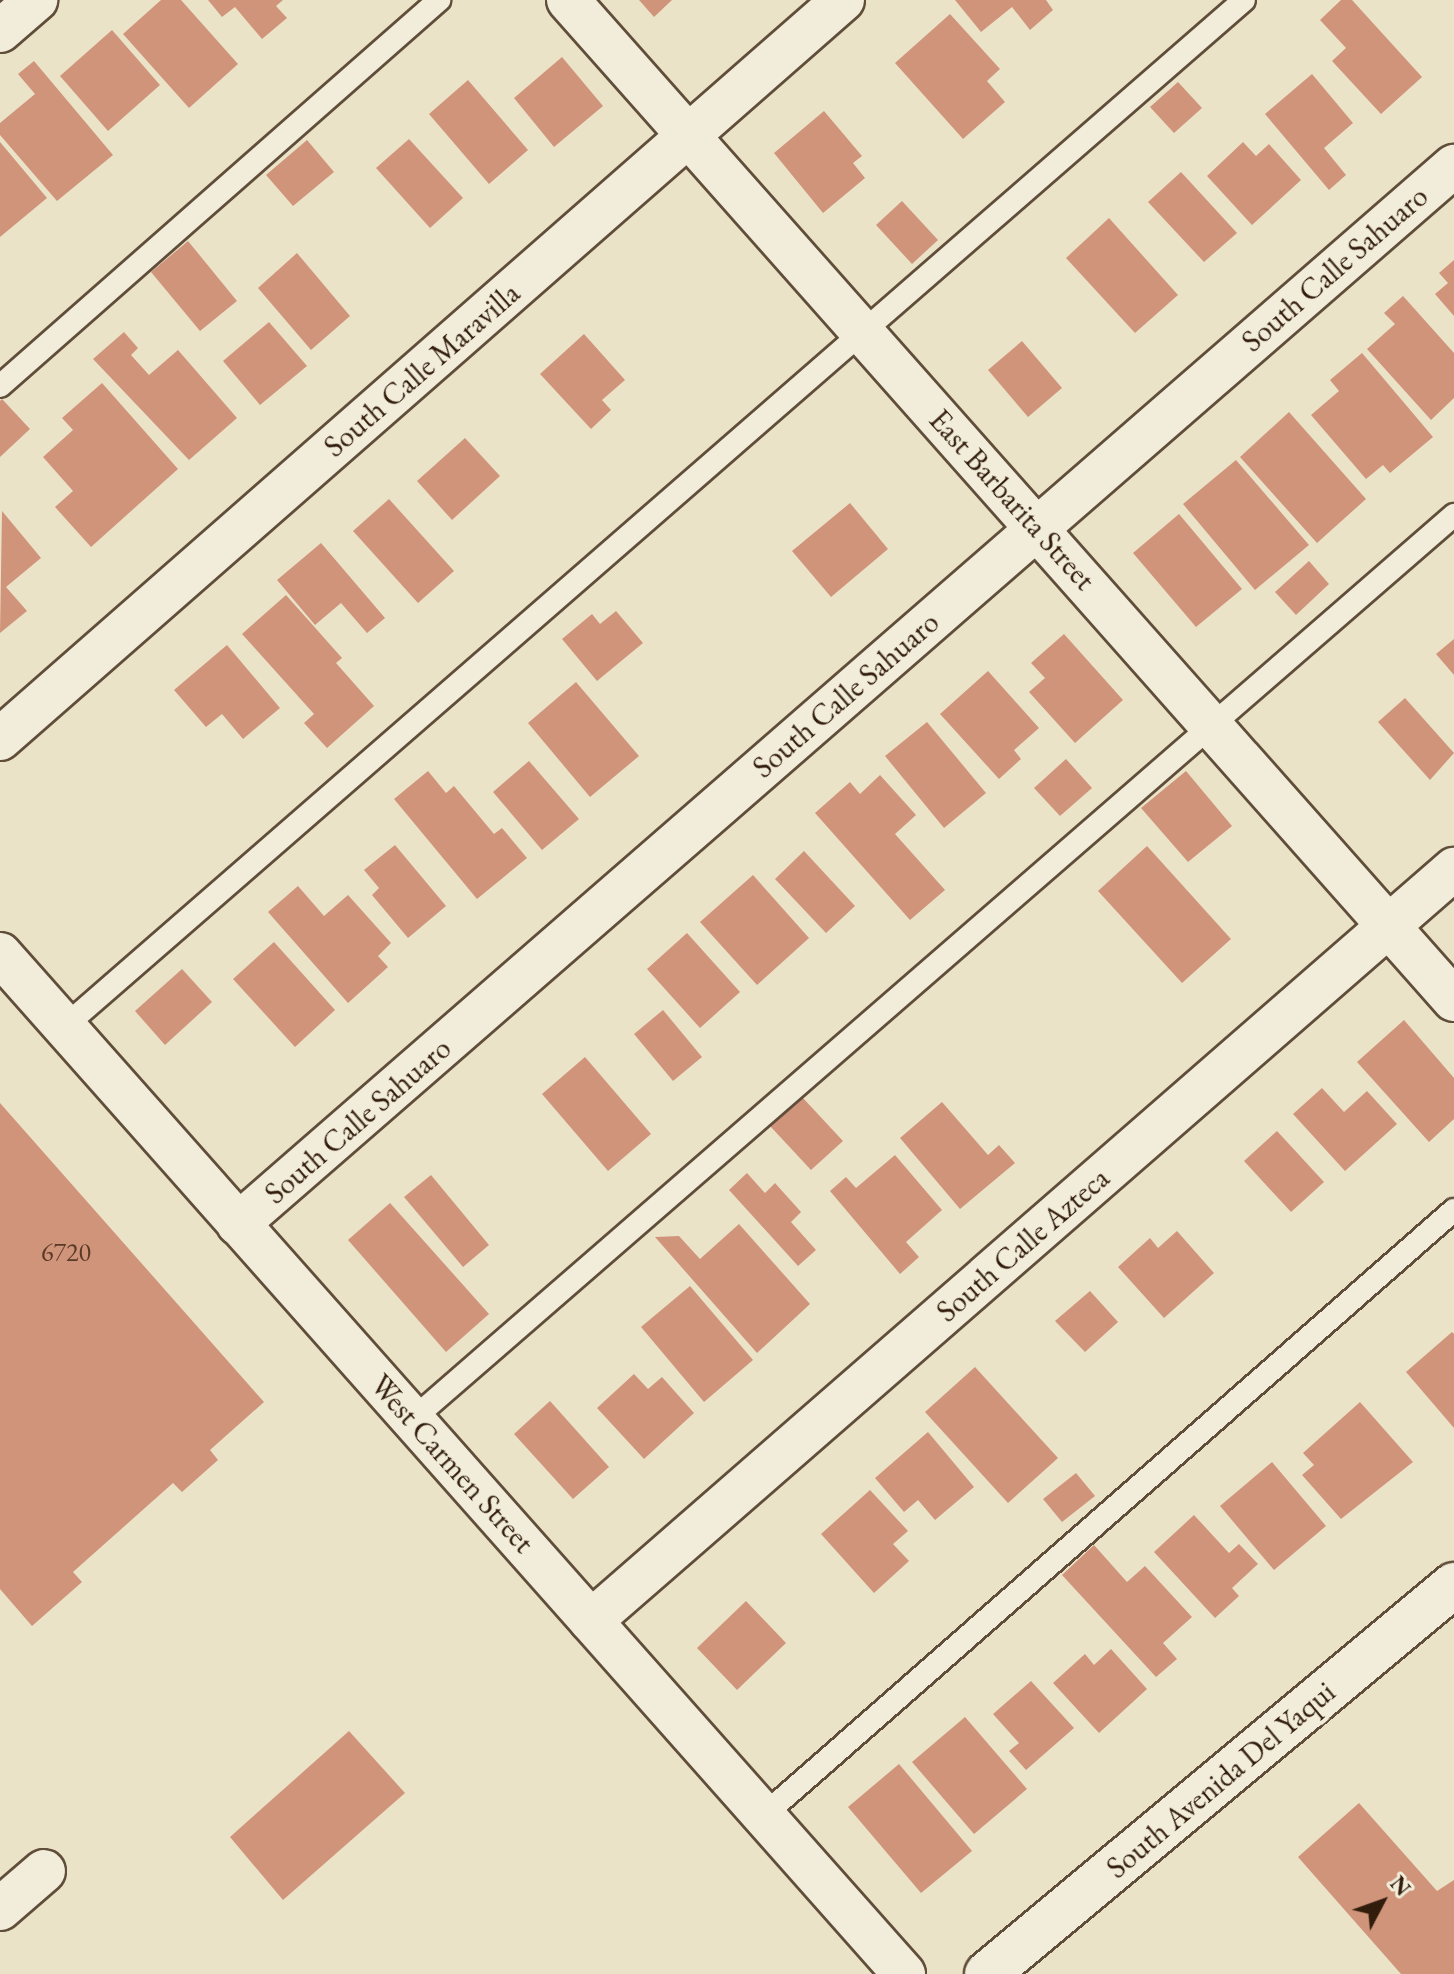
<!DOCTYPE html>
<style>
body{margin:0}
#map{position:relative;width:1454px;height:1974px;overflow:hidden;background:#ebe3c8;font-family:"EB Garamond",serif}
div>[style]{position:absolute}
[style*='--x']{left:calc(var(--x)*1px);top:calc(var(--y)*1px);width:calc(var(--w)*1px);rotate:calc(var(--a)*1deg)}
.building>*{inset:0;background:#d0947b}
.roads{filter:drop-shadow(2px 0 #604e3a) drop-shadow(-2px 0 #604e3a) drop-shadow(0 2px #604e3a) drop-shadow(0 -2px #604e3a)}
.service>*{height:22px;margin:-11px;padding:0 11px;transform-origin:11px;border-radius:11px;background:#f2eddb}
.minor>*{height:42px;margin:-21px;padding:0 21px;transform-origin:21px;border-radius:21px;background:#f2eddb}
.tertiary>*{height:44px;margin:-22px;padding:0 22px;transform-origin:22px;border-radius:22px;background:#f2eddb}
span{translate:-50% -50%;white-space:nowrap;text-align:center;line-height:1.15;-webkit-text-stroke:8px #f2eddb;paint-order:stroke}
.number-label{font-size:26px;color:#5a3a27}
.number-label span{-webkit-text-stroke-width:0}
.street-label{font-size:30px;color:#321c0b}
.north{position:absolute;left:1342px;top:1862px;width:80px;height:80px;-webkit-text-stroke:6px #f2eddb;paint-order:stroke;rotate:49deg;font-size:22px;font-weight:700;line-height:32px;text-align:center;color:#321c0b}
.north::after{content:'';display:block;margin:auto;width:28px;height:36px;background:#321c0b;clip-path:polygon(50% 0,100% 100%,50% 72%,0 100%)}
</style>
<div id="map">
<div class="building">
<i style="clip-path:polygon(161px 0,181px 0,238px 64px,189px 108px,123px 34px)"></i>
<i style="clip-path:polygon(208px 0,283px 0,276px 6px,287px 18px,262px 39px,235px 7px,222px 17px)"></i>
<i style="clip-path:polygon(639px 0,672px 0,654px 17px)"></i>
<i style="clip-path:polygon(955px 0,1046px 0,1053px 10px,1030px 30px,1012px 7px,981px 32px)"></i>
<i style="clip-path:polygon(1341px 0,1352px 0,1422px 77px,1381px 114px,1332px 61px,1346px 48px,1320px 20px)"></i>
<i style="clip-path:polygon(950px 14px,1000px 69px,987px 81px,1005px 102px,963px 139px,895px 63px)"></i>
<i style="clip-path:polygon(112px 30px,160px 85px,108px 131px,60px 76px)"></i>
<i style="clip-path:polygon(562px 57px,603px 106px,554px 147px,514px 98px)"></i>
<i style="clip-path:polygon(34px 61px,113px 155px,57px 201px,0 135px,0 123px,35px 94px,18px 74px)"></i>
<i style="clip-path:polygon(1312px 74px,1353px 123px,1324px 148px,1346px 175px,1329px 190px,1265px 114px)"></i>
<i style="clip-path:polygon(468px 80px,528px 150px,489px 184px,429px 114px)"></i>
<i style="clip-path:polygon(1178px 82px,1202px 108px,1174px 133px,1150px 107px)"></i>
<i style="clip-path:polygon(824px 111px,862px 156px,853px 163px,865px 178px,823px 213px,774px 153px)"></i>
<i style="clip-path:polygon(409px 139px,463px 198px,430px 228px,376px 168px)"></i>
<i style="clip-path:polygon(307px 140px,334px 172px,293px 206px,266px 175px)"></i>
<i style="clip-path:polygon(0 142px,47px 198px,0 237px)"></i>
<i style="clip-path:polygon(1243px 142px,1256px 156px,1269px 144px,1301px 180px,1252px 225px,1207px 176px)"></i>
<i style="clip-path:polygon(1181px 172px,1237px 233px,1204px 262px,1148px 202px)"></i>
<i style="clip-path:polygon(902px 201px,938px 240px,912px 264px,876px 225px)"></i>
<i style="clip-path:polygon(1109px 218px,1178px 295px,1135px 333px,1066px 258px)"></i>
<i style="clip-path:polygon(188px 241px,237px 301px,200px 331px,151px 272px)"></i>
<i style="clip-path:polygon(297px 253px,350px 316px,311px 350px,258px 288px)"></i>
<i style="clip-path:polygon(1454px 260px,1454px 316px,1435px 294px,1448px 283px,1439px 273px)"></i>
<i style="clip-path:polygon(1403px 296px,1454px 353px,1454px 398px,1431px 420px,1367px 349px,1395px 324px,1384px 313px)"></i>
<i style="clip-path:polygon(269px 322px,307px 366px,260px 405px,223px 361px)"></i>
<i style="clip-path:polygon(124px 332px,138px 348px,131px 355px,149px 375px,178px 350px,237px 418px,189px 460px,93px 359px)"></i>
<i style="clip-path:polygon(584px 334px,625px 380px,602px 400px,611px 410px,591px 429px,540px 374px)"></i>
<i style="clip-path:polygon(1022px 341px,1062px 388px,1028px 417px,988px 370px)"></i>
<i style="clip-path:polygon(1362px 353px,1433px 437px,1390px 473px,1383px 465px,1366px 479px,1311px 415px,1339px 391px,1330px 380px)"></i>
<i style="clip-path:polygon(102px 383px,178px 469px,91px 547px,55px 507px,73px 491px,43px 457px,73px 430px,62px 418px)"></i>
<i style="clip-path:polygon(2px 399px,30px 429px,0 457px,0 401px)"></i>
<i style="clip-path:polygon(1289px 412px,1366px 499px,1317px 543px,1240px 457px)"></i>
<i style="clip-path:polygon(465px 438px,500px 476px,452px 520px,417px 481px)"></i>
<i style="clip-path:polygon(1236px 460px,1309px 545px,1255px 590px,1183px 504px)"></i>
<i style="clip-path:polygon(389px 499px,454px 571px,418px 603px,353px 531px)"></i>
<i style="clip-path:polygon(850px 503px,888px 549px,831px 597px,792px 551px)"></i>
<i style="clip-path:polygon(2px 511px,41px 558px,6px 587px,27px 611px,0 633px)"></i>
<i style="clip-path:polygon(1179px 514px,1242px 589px,1196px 627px,1133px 553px)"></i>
<i style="clip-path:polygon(321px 543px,385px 618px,367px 633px,341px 603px,315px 625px,277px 580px)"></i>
<i style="clip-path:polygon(1309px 561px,1329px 584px,1296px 615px,1275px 592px)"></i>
<i style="clip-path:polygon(286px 595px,342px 658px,336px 663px,374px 706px,327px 748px,304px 723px,314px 714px,242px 634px)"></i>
<i style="clip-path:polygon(616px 611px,643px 643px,597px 681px,562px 639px,592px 614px,600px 624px)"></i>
<i style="clip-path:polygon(1064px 634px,1123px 700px,1075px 743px,1029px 692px,1045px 678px,1031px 663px)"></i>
<i style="clip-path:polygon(1454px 639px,1454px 675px,1436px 654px)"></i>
<i style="clip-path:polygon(227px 645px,280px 708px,243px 739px,222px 714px,206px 727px,174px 690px)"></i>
<i style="clip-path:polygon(988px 671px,1039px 728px,1014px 750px,1021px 759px,999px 779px,940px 714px)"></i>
<i style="clip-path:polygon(576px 682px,639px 756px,590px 797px,528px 723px)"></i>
<i style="clip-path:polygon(1405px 698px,1454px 753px,1430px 780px,1378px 722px)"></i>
<i style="clip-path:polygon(927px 722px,986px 793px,944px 828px,885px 756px)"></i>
<i style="clip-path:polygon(1066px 759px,1092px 788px,1060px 816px,1034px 788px)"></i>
<i style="clip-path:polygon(529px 761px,579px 819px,542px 850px,493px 792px)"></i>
<i style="clip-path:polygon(428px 771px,446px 793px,454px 786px,494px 834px,502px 828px,527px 858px,477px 899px,394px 799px)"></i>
<i style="clip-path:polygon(1186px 771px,1232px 826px,1188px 862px,1141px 808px)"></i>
<i style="clip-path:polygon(880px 775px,916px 815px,895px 834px,945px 890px,910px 920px,815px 813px,850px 782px,860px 794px)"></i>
<i style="clip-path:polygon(395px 845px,446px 906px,408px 938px,372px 895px,379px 888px,364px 870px)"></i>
<i style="clip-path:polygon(1147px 846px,1231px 939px,1182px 983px,1098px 891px)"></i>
<i style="clip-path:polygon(804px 851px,855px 906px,826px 933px,775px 879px)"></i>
<i style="clip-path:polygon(753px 875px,809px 938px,757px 985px,700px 922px)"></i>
<i style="clip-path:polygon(298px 886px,324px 916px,348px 895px,391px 943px,378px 956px,388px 967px,348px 1003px,268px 912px)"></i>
<i style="clip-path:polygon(687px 933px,740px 992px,700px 1028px,647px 969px)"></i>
<i style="clip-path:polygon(274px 942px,335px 1010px,295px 1047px,233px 979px)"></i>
<i style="clip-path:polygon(182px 969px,212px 1002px,165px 1045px,135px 1011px)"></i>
<i style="clip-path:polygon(663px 1010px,702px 1057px,673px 1081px,634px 1034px)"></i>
<i style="clip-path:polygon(1404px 1020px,1454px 1078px,1454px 1119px,1429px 1142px,1357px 1062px)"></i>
<i style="clip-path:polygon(585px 1057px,651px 1134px,608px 1171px,542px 1094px)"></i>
<i style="clip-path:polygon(1322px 1088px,1344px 1112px,1367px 1091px,1397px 1124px,1345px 1171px,1293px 1114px)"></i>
<i style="clip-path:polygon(802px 1097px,843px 1141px,811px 1170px,770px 1126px)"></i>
<i style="clip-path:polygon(942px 1102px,988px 1155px,999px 1145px,1015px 1163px,960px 1209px,900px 1138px)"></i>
<i style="clip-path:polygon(0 1103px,264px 1402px,210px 1450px,218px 1460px,182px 1492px,173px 1483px,73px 1572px,82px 1582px,32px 1626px,0 1589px)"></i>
<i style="clip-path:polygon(1277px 1131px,1324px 1182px,1291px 1212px,1244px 1161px)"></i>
<i style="clip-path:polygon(895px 1155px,942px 1210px,906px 1242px,919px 1257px,900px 1274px,830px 1191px,846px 1177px,856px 1188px)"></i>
<i style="clip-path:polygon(747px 1173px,765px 1193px,775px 1183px,801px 1212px,791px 1222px,816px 1250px,798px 1266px,729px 1190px)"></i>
<i style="clip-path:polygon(431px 1175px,489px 1245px,463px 1267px,404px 1197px)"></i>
<i style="clip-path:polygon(390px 1203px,489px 1314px,446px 1352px,348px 1240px)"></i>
<i style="clip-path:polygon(739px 1224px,810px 1304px,757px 1353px,655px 1237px,679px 1236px,700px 1259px)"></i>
<i style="clip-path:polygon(1177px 1231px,1214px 1273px,1164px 1318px,1118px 1267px,1150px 1238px,1158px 1248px)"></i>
<i style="clip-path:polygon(690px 1286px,753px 1360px,704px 1402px,641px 1327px)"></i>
<i style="clip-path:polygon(1090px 1291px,1118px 1322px,1085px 1352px,1055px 1321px)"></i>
<i style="clip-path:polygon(1452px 1332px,1454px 1334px,1454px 1428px,1406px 1372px)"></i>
<i style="clip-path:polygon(975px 1367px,1058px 1458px,1008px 1503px,925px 1412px)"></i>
<i style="clip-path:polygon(634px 1374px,648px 1389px,662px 1377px,694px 1413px,644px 1459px,597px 1408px)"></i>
<i style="clip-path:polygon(550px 1401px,609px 1467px,573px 1499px,514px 1434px)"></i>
<i style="clip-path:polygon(1360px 1402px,1413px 1462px,1341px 1519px,1302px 1475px,1314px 1465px,1303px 1453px)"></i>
<i style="clip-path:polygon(928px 1432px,974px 1487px,935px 1520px,918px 1500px,904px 1512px,875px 1478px)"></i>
<i style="clip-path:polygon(1272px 1462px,1326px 1526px,1274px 1570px,1220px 1506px)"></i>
<i style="clip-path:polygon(1076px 1473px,1095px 1496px,1062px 1522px,1043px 1499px)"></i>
<i style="clip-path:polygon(870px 1490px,908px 1531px,893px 1544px,909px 1561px,874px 1593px,821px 1534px)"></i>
<i style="clip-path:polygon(1194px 1515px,1229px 1553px,1239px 1544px,1258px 1564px,1232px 1588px,1239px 1596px,1215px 1618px,1154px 1552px)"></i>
<i style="clip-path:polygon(1094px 1545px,1127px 1582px,1145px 1566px,1192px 1617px,1163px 1643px,1177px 1659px,1156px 1677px,1062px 1575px)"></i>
<i style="clip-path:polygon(746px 1601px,786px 1643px,737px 1690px,697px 1648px)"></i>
<i style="clip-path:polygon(1111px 1649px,1147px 1689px,1099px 1733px,1053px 1683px,1085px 1654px,1094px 1665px)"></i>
<i style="clip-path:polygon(1031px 1681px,1074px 1728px,1026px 1770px,1009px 1751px,1019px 1743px,993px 1714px)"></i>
<i style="clip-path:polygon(965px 1717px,1027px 1789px,974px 1834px,912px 1762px)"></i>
<i style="clip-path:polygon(349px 1731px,405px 1793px,283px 1900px,230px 1837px)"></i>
<i style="clip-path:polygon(899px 1764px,972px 1851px,921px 1893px,848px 1807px)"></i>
<i style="clip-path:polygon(1359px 1803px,1437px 1891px,1454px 1880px,1454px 1974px,1401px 1974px,1298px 1857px)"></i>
</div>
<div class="roads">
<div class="service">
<i style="--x:0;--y:386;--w:585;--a:-41.32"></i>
<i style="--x:64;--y:1027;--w:1564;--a:-41.03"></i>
<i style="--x:413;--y:1419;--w:1379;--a:-40.97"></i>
<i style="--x:763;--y:1816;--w:919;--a:-41.25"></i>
</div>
<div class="minor">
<i style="--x:568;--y:0;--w:1336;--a:48.46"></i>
<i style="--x:0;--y:31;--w:48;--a:-40.7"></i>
<i style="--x:0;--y:739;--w:1121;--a:-41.24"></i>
<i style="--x:0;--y:954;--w:1363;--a:48.45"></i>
<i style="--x:238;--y:1224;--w:1612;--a:-41.03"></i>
<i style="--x:591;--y:1621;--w:1145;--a:-41.07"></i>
<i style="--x:0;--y:1909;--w:58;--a:-40.8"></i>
</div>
<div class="tertiary">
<i style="--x:987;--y:1974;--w:608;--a:-39.79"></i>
</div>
</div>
<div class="number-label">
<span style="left:66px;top:1253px">6720</span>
</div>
<div class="street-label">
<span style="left:1335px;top:269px;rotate:-41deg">South Calle Sahuaro</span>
<span style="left:422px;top:370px;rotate:-41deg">South Calle Maravilla</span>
<span style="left:1012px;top:500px;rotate:48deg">East Barbarita Street</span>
<span style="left:846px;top:695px;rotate:-41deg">South Calle Sahuaro</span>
<span style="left:358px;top:1121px;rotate:-41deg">South Calle Sahuaro</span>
<span style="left:1023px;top:1245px;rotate:-41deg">South Calle Azteca</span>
<span style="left:452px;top:1464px;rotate:48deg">West Carmen Street</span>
<span style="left:1221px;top:1780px;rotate:-40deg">South Avenida Del Yaqui</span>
</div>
<div class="north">N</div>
</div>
